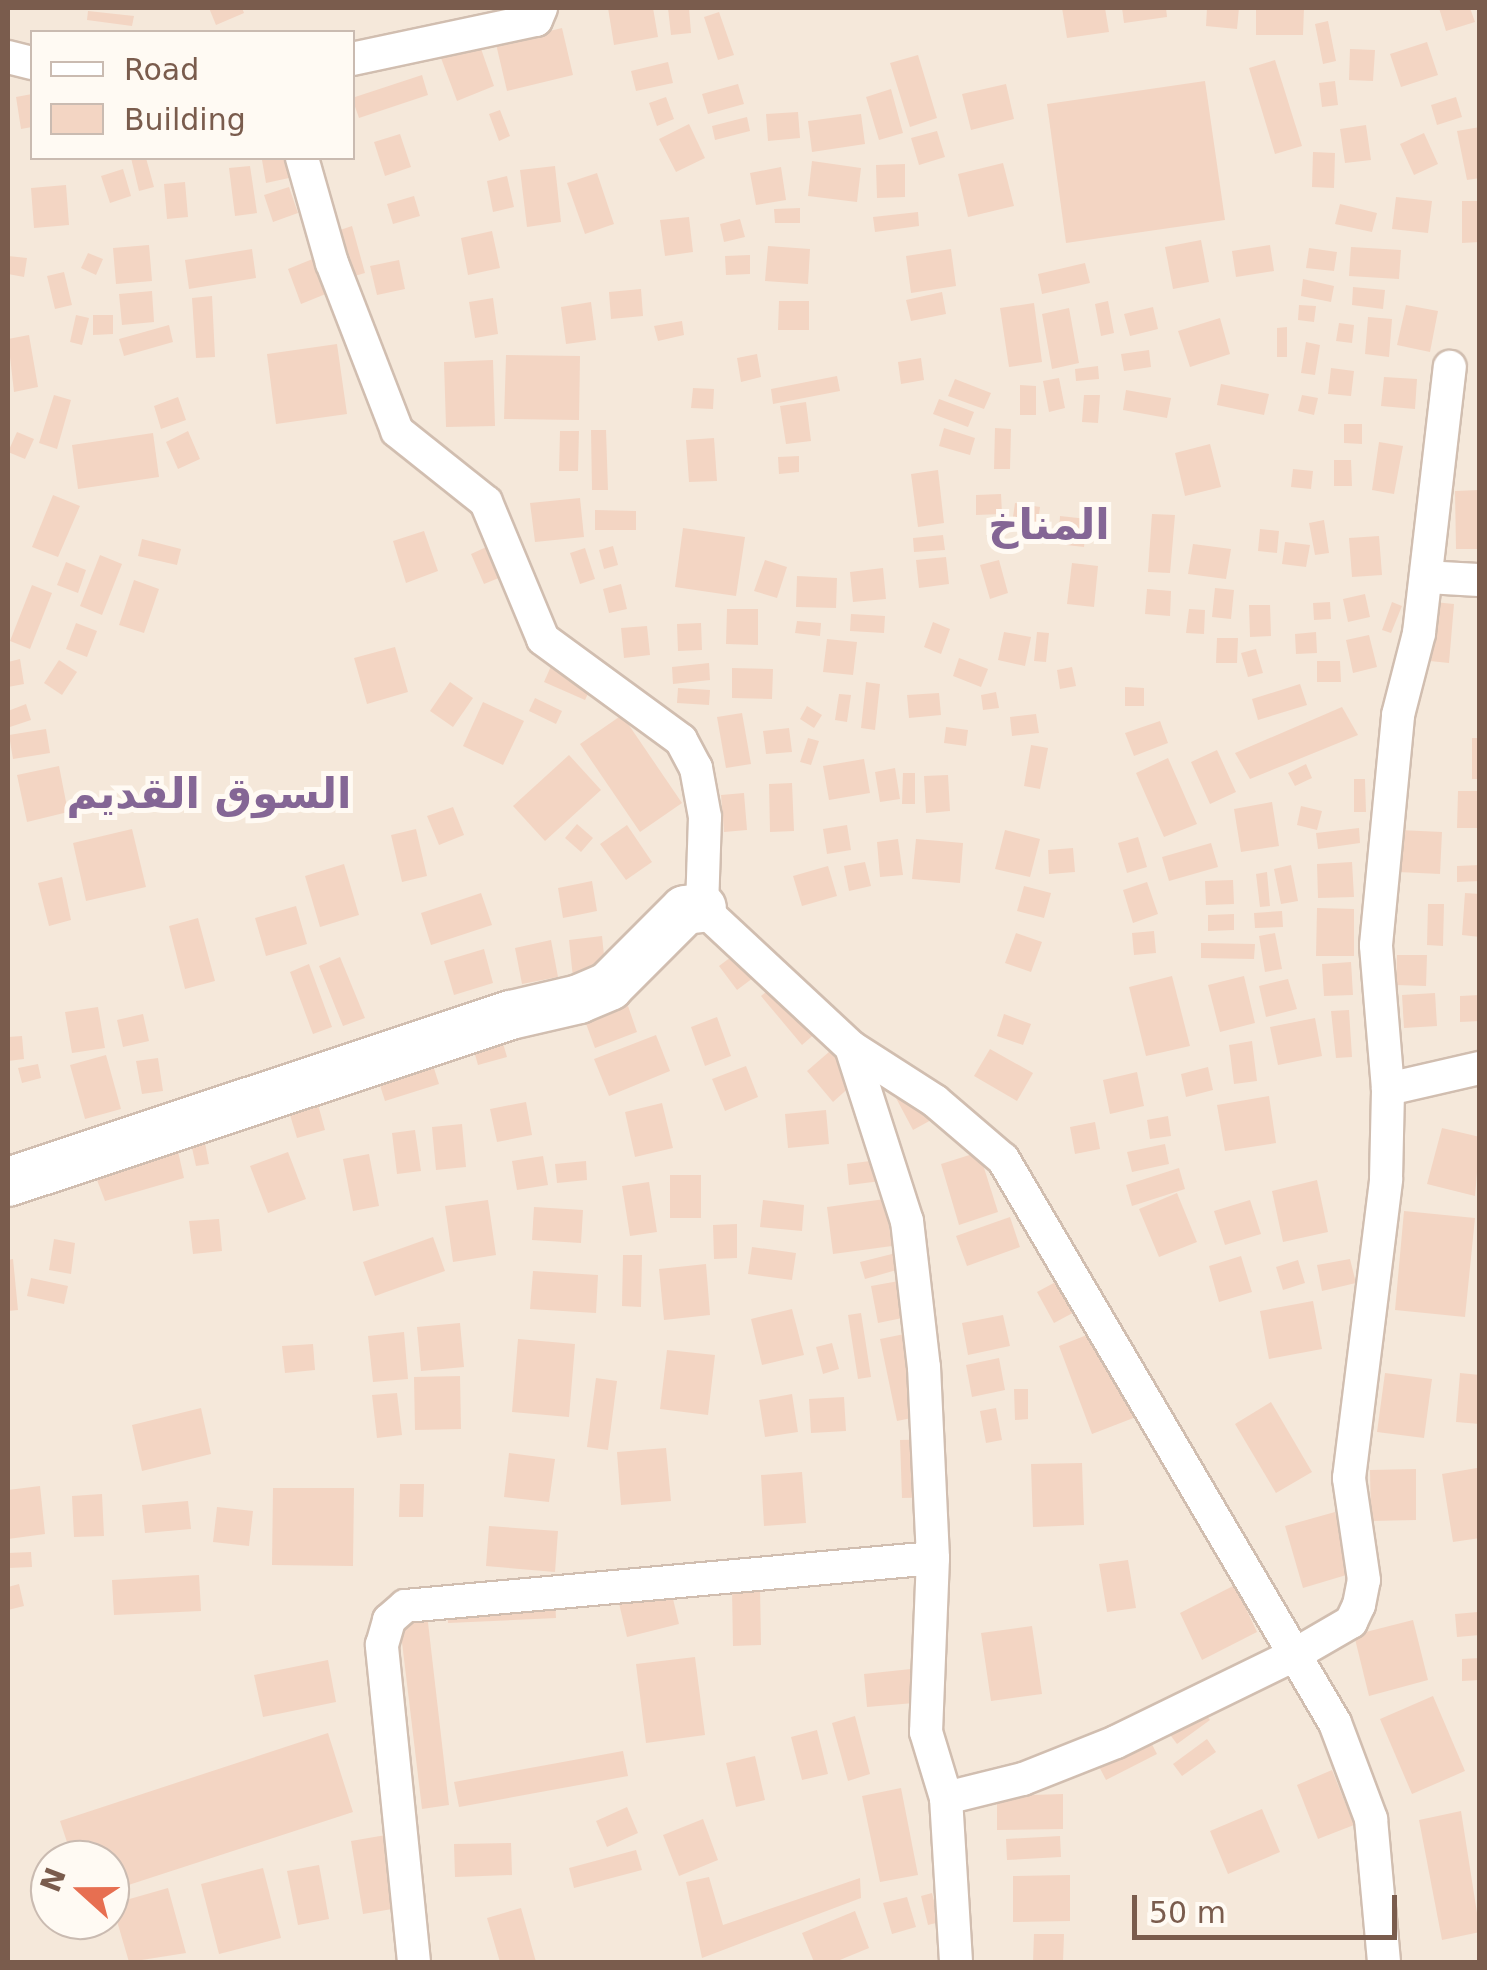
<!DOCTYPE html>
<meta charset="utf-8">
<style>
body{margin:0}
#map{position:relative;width:1487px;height:1970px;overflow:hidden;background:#fdf6ec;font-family:"DejaVu Sans","Noto Sans Arabic",sans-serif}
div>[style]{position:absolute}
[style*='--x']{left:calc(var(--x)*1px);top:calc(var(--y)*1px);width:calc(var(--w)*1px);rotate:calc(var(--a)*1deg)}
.residential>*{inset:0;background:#f5e8da}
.building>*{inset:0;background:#f3d5c3}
.roads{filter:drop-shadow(2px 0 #d1beb0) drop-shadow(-2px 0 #d1beb0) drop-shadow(0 2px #d1beb0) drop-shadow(0 -2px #d1beb0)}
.street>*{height:32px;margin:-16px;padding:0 16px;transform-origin:16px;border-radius:16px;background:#fff}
.secondary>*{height:48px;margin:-24px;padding:0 24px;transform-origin:24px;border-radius:24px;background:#fff}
span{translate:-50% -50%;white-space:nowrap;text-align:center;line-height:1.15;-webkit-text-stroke:10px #fffaf3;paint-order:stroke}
.district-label{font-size:42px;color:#846695;font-weight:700}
.frame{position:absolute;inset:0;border:10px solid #7a5c4d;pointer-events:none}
.legend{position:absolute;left:30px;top:30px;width:325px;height:130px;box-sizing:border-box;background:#fffaf3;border:2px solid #cabbb1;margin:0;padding:12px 18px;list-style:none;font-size:30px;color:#7a5c4d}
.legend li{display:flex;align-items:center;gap:20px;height:50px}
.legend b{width:50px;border:2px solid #cabbb1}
.north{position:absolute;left:30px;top:1840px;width:100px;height:100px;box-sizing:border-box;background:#fffaf3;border:2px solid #cabbb1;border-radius:50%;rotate:291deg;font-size:28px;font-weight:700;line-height:40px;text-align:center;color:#7a5c4d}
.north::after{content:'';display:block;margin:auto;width:35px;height:45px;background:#e76f51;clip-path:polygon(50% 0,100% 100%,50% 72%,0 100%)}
.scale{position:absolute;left:1132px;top:1895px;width:265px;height:45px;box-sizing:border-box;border:5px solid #7a5c4d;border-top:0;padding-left:12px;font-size:30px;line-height:35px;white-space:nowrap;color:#7a5c4d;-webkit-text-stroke:8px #fffaf3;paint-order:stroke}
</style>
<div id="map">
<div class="residential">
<i style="clip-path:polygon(evenodd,8px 8px,1479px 8px,1479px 1962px,8px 1962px,8px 8px,32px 32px,352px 32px,352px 158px,32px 158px,32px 32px,8px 8px,50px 1860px,110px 1860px,110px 1920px,50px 1920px,50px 1860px)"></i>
</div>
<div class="building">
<i style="clip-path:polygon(209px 8px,242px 8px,244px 13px,216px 25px)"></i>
<i style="clip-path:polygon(608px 8px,653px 8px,658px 37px,614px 45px)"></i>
<i style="clip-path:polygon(668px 8px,689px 8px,691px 33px,671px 35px)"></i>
<i style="clip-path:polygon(1062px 8px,1105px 8px,1109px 32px,1067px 38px)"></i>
<i style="clip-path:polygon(1122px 8px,1166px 8px,1167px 17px,1124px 23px)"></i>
<i style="clip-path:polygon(1207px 8px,1239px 8px,1237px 29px,1206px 26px)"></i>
<i style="clip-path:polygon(1256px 8px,1304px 8px,1303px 35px,1256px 35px)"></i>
<i style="clip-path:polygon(1439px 8px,1470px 8px,1475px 22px,1446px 31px)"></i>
<i style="clip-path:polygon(88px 11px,134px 16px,132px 26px,87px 20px)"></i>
<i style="clip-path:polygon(719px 12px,734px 55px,718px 60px,704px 17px)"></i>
<i style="clip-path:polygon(1328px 21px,1336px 61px,1323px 64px,1315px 24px)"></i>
<i style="clip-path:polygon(562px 28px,573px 75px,507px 91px,496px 44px)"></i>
<i style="clip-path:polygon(1427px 42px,1438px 75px,1401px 87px,1390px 54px)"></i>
<i style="clip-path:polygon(479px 43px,494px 86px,457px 101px,441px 58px)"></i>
<i style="clip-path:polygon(1350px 49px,1375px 50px,1373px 81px,1349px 80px)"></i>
<i style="clip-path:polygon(918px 55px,937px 118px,910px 127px,890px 63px)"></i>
<i style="clip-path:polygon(1275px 60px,1302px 146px,1275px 154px,1249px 68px)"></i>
<i style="clip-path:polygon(668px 62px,673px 83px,636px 91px,631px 71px)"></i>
<i style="clip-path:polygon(422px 75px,428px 95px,359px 118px,352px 98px)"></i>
<i style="clip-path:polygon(1205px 81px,1225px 220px,1066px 243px,1047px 104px)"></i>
<i style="clip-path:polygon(1335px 81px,1338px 105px,1322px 107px,1319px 83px)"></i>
<i style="clip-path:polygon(738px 84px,744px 104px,708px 114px,702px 94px)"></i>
<i style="clip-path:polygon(1006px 84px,1014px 119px,971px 130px,962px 94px)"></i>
<i style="clip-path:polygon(891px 89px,903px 133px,879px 140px,866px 97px)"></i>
<i style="clip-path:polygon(32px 94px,32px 127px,21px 129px,16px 97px)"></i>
<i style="clip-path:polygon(666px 97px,674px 119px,657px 126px,649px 103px)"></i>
<i style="clip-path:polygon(1456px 97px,1462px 117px,1437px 125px,1431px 105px)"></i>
<i style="clip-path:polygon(500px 110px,510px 136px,499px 141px,489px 114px)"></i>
<i style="clip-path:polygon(798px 112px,800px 138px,768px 141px,766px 114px)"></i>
<i style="clip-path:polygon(861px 114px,865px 144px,812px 152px,808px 121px)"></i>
<i style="clip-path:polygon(747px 117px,750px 131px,715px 140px,712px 126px)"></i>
<i style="clip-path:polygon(689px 124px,705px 158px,676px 172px,659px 139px)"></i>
<i style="clip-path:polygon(1366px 125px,1371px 160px,1345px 163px,1340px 129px)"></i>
<i style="clip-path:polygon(1480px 127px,1480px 178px,1467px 180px,1457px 131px)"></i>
<i style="clip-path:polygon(937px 131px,945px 157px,919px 165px,911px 138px)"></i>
<i style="clip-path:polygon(1424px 133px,1438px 164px,1414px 175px,1400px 144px)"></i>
<i style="clip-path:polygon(400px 134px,411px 167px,385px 176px,374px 142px)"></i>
<i style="clip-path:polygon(1313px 152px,1335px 153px,1334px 188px,1312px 187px)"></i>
<i style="clip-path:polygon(131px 158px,146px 158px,154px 187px,139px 191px)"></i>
<i style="clip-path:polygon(277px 158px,285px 158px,289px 178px,266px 183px,262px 160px)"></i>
<i style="clip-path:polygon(812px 161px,861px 168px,857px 202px,808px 196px)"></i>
<i style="clip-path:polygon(1003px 163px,1014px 206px,968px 217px,958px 174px)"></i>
<i style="clip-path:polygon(905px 164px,905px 197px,877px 198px,876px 165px)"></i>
<i style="clip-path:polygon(250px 166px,257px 213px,235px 216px,229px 168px)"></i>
<i style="clip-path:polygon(555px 166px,561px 222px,527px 227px,520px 170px)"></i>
<i style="clip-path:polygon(781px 167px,786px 200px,756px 205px,750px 173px)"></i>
<i style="clip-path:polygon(123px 169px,131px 196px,110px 203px,101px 176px)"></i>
<i style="clip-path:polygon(597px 173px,614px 224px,585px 234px,567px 183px)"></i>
<i style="clip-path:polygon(507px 176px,514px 207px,493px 212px,487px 181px)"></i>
<i style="clip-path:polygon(185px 182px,188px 217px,167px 219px,164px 184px)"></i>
<i style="clip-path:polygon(66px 185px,69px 225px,34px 228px,31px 188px)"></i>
<i style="clip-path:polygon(289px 187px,298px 213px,273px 222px,264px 195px)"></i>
<i style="clip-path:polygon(414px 196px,420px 216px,393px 224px,387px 204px)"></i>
<i style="clip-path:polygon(1396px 197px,1432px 201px,1428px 233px,1392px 229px)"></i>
<i style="clip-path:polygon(1462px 201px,1480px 201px,1480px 242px,1462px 243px)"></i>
<i style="clip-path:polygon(1340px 204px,1377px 213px,1372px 232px,1335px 224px)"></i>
<i style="clip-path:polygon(800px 208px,800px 223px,775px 223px,774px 209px)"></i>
<i style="clip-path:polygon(918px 212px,919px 226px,875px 232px,873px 217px)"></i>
<i style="clip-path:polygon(689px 217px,693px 252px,665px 256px,660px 220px)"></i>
<i style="clip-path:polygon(740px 219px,745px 237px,724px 242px,720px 224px)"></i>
<i style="clip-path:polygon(352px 226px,365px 273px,351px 277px,337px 231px)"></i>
<i style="clip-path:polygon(492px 231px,500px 268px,468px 275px,461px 238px)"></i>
<i style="clip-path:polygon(1201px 240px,1209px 282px,1173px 289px,1165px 247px)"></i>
<i style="clip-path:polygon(149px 245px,152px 281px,116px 284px,113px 248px)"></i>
<i style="clip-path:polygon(1270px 245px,1274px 271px,1236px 277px,1232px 251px)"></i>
<i style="clip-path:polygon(768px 246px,810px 249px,808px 284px,765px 281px)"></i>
<i style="clip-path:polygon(1351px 247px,1401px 250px,1399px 279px,1349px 276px)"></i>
<i style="clip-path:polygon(1309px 248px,1337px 252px,1334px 271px,1306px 268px)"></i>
<i style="clip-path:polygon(252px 249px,256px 278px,189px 289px,185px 260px)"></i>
<i style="clip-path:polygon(951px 249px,956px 286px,911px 293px,906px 256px)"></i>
<i style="clip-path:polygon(88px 253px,103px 259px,96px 275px,81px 268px)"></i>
<i style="clip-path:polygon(750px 255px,750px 274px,726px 275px,725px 256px)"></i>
<i style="clip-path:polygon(8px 256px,27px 258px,24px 277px,8px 274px)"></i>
<i style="clip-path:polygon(320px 256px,333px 291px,301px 304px,288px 269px)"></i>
<i style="clip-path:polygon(399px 260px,405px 289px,377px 295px,370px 266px)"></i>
<i style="clip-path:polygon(1085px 263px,1090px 283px,1042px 294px,1038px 274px)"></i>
<i style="clip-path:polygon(64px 272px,72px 305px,55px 309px,47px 276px)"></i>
<i style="clip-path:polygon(1303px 279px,1334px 286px,1331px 302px,1301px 296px)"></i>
<i style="clip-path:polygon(1353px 287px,1385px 290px,1383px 309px,1352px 305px)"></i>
<i style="clip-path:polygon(641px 289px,643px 316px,611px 319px,609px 292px)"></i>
<i style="clip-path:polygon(152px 291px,154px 322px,122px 325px,119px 294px)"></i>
<i style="clip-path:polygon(942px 292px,946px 314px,911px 321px,906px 300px)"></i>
<i style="clip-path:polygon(212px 296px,215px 357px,196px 358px,192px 298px)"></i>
<i style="clip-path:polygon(493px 298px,498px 334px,475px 338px,469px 302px)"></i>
<i style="clip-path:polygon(779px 301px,809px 301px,809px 330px,778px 330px)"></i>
<i style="clip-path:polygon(1108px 301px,1114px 333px,1101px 336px,1095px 304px)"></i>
<i style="clip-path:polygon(591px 302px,596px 340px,566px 344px,561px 307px)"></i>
<i style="clip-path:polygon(1034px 303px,1042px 362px,1009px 367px,1000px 308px)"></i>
<i style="clip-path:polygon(1299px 305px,1316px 306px,1314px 322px,1298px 320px)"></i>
<i style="clip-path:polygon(1406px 305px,1438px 311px,1430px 352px,1397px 345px)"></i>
<i style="clip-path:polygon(1153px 307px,1158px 329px,1130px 336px,1124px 314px)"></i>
<i style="clip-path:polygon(1069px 308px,1079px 363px,1052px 369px,1042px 314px)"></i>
<i style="clip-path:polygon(76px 315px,89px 318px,82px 345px,70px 342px)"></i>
<i style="clip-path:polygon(93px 315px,113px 315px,113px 334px,93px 335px)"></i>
<i style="clip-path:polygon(1368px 317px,1392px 319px,1389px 357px,1365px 354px)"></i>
<i style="clip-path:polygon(1220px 318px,1230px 354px,1190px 367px,1178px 331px)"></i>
<i style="clip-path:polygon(682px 321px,684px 335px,658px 341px,654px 326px)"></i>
<i style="clip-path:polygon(1339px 323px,1354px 325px,1352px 343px,1336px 341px)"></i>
<i style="clip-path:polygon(169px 325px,173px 342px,124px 356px,119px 339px)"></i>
<i style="clip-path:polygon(1287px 327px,1287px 357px,1277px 357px,1277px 328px)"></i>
<i style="clip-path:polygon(29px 335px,38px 387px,14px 392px,8px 339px)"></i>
<i style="clip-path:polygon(1306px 342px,1320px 345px,1315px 375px,1301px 373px)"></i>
<i style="clip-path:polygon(337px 344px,347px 414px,276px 424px,267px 354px)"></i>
<i style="clip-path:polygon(1149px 350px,1151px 367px,1124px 371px,1121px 354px)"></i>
<i style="clip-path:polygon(757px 354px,761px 377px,741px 382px,737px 358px)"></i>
<i style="clip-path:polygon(506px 355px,580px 356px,579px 420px,504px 419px)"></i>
<i style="clip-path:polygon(921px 358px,924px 380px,901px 384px,898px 362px)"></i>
<i style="clip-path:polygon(493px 360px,495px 426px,446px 427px,444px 362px)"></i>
<i style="clip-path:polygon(1098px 366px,1099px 379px,1076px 381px,1075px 369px)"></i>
<i style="clip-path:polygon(1331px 368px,1354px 371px,1351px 396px,1328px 394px)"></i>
<i style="clip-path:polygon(837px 376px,840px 391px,773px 404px,771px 389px)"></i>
<i style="clip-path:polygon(1384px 377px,1417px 379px,1415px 409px,1381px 406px)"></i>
<i style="clip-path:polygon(1059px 378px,1065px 408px,1049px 412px,1043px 381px)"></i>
<i style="clip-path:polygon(955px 379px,991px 393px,984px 409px,948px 396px)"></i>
<i style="clip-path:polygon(1221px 384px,1269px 394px,1264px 415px,1217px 405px)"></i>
<i style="clip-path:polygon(1020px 385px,1036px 386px,1036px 415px,1020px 415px)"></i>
<i style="clip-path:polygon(693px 388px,714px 389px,713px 409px,691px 408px)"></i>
<i style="clip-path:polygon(1126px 390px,1171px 398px,1167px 418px,1123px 410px)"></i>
<i style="clip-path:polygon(54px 395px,71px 400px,57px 449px,39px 443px)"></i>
<i style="clip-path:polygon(1084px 395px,1100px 395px,1098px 423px,1082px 422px)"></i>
<i style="clip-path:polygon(1302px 395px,1318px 398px,1314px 415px,1298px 411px)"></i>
<i style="clip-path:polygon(178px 397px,186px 420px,161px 429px,154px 406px)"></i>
<i style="clip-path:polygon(939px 399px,974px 412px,968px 427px,933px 414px)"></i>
<i style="clip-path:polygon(806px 402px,811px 441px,786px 444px,780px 406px)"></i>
<i style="clip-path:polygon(1344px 424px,1362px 424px,1362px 444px,1344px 443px)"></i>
<i style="clip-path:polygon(944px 428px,975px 438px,970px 455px,939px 446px)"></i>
<i style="clip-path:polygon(995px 428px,1011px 429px,1010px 469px,994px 469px)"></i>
<i style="clip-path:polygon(591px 430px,606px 430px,608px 490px,592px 490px)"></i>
<i style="clip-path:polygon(188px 431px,200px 459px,178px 469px,166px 442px)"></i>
<i style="clip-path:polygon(560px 431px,579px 431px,578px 471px,559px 471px)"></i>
<i style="clip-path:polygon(17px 432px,34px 439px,25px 459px,8px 452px)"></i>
<i style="clip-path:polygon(153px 433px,159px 477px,78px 489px,72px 445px)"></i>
<i style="clip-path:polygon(714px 438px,717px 481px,689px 482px,686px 440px)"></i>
<i style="clip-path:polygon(1379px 442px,1403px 446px,1394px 494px,1372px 490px)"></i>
<i style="clip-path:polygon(1210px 444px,1221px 487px,1185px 496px,1175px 453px)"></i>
<i style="clip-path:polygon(799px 456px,799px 472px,779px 474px,778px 457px)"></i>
<i style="clip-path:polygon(1334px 460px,1351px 460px,1352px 486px,1334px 486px)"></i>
<i style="clip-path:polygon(1293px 469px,1313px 471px,1311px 489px,1291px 487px)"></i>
<i style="clip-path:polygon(938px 470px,944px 523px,918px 527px,911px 474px)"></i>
<i style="clip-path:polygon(1480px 490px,1480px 549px,1456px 549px,1455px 491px)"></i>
<i style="clip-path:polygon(1001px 494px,1002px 514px,976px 515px,976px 495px)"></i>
<i style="clip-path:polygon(53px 495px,80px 506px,58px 557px,32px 547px)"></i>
<i style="clip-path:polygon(580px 498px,584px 537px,535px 542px,530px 503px)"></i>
<i style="clip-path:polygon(1015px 503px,1040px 507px,1037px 527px,1012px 524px)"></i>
<i style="clip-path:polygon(595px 510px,636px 511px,636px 530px,595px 530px)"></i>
<i style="clip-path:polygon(1152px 514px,1175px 515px,1170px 573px,1148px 572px)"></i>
<i style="clip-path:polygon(1060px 516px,1087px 519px,1084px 547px,1058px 544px)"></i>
<i style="clip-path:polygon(1324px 520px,1329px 553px,1315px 555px,1309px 523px)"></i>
<i style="clip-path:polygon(683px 528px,745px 537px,736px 596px,675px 587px)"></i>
<i style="clip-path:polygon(1260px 529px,1279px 531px,1277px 553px,1258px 551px)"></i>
<i style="clip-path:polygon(424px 531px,438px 571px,406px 583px,393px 541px)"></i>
<i style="clip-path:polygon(943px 535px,945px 550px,914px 552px,913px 538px)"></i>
<i style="clip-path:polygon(1379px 536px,1382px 575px,1352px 577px,1349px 538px)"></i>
<i style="clip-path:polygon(142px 539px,181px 549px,177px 565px,138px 556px)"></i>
<i style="clip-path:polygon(1285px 542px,1310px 545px,1306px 567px,1282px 564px)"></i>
<i style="clip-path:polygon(493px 544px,506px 575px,484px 584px,471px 554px)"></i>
<i style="clip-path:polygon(1193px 544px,1231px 549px,1226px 579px,1188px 574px)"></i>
<i style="clip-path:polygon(613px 546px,618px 565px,604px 569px,599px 550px)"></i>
<i style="clip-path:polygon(585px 548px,595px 579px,580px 584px,570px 553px)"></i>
<i style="clip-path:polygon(100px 555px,122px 564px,102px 615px,80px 606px)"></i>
<i style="clip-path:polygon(946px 557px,949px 584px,919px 588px,916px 560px)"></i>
<i style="clip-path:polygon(765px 560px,787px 567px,777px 598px,754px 591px)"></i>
<i style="clip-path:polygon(999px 560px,1008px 593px,990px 599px,980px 565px)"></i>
<i style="clip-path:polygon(66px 562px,86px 570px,78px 593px,57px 585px)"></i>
<i style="clip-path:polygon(1072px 563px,1098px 566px,1094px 607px,1067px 604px)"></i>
<i style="clip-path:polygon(883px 568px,886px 599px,853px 602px,850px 572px)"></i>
<i style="clip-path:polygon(797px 576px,837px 578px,836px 608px,796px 607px)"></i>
<i style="clip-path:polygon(134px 580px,159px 589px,144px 633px,119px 625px)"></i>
<i style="clip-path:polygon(621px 584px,627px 609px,609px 613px,603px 589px)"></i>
<i style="clip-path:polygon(32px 585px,52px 593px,30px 649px,10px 641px)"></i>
<i style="clip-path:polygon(1215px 588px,1234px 590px,1231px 619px,1212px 617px)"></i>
<i style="clip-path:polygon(1147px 589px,1171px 591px,1170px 616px,1145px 614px)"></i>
<i style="clip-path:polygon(1365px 594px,1370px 617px,1348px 622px,1343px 599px)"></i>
<i style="clip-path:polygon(1330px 602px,1331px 619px,1314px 620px,1313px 603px)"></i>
<i style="clip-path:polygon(1392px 602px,1402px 606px,1391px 633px,1382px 630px)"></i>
<i style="clip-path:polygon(1434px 602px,1454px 604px,1449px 663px,1430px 661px)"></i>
<i style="clip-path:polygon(1249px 605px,1270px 605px,1271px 636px,1250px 637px)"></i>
<i style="clip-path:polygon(727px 609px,758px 609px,758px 645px,726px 644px)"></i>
<i style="clip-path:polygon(1189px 609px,1205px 610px,1204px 634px,1186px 633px)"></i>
<i style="clip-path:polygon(851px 614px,885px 616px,884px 633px,850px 631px)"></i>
<i style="clip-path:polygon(797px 621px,821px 623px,820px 636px,795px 633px)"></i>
<i style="clip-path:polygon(933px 622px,950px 629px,941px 654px,924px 647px)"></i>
<i style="clip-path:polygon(76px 623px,97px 631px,87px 657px,66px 649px)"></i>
<i style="clip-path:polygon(701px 623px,702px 650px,678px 651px,677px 624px)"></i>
<i style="clip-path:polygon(647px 626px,650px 655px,624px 658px,621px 628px)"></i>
<i style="clip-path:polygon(1004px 632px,1031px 637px,1025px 666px,998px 660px)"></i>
<i style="clip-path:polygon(1037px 632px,1049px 633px,1046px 662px,1034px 661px)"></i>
<i style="clip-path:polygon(1316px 632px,1317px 653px,1296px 654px,1295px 634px)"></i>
<i style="clip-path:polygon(1369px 635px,1377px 667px,1353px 673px,1346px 640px)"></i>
<i style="clip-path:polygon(1217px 638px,1238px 638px,1237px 663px,1216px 663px)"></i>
<i style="clip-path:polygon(827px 639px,857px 642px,853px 675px,823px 672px)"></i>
<i style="clip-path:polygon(395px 647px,408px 692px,367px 704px,354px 658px)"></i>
<i style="clip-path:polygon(1256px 649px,1263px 673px,1248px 677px,1241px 653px)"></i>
<i style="clip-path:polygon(959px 658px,988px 669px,981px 687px,953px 676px)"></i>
<i style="clip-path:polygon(20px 659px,24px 684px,8px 687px,8px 662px)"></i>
<i style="clip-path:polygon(59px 660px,77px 672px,62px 695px,44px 683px)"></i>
<i style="clip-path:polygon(1317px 661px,1340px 661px,1341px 682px,1317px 682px)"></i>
<i style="clip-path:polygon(709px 663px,710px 680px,673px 684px,672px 667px)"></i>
<i style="clip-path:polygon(552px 664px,593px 683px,585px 700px,544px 682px)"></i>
<i style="clip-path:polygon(1072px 667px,1076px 686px,1060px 689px,1057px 670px)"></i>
<i style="clip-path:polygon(732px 668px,773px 669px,772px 699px,732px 698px)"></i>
<i style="clip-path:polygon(450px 682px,473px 698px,453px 727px,430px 711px)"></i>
<i style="clip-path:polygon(866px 682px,880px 684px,875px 730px,861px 728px)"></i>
<i style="clip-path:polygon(1300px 684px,1307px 705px,1258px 720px,1252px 699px)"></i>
<i style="clip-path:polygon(1125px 687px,1144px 688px,1144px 706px,1125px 706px)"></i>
<i style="clip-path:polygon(678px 688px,710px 690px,709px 705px,677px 703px)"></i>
<i style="clip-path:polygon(996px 692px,999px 708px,983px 710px,981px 695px)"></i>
<i style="clip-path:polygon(939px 693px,941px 715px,909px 718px,907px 695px)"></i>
<i style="clip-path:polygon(839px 694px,851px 695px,847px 722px,835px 720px)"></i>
<i style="clip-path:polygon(535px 698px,562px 711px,556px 724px,529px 711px)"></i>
<i style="clip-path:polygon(483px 702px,524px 721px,503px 765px,463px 746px)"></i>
<i style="clip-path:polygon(26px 704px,31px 720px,10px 727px,8px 711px)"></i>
<i style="clip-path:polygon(807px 706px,822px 715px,814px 728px,800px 719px)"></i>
<i style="clip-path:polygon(1342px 707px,1358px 735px,1250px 779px,1235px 753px)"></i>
<i style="clip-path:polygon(742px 713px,751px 764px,726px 768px,717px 717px)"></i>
<i style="clip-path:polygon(1036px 714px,1039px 733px,1012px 736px,1010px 717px)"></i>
<i style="clip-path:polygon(622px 715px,682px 803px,640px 832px,580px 744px)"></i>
<i style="clip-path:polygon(1160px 721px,1168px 743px,1134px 756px,1125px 733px)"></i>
<i style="clip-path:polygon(946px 727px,968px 730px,966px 746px,944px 743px)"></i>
<i style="clip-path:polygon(789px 728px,792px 752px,766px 754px,763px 731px)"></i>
<i style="clip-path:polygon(46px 729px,50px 753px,13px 759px,9px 735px)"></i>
<i style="clip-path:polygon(808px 738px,819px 741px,811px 765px,800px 762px)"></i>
<i style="clip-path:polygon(1472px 738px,1480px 738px,1480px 779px,1472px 779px)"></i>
<i style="clip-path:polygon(1031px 745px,1048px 748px,1040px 789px,1024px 786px)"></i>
<i style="clip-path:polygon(1217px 750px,1236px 792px,1210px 804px,1191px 762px)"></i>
<i style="clip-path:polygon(569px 755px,601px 790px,545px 841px,513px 806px)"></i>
<i style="clip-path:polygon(1168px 758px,1197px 824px,1164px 837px,1136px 773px)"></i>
<i style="clip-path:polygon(864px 759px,870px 793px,829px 800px,823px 766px)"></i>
<i style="clip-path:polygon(1306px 764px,1312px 778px,1295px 786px,1288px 773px)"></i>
<i style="clip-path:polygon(59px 766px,68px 812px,27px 822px,17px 775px)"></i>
<i style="clip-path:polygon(895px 768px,900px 799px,880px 802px,875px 772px)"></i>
<i style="clip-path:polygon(903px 773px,915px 773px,915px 804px,902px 804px)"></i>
<i style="clip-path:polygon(948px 775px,950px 811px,926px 813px,924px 776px)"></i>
<i style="clip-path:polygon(1354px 779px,1365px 779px,1366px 812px,1354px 812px)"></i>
<i style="clip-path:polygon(792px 783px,794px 831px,770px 832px,769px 784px)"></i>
<i style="clip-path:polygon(1458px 791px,1479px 791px,1478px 828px,1457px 828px)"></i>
<i style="clip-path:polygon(744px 793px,747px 830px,724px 832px,721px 795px)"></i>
<i style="clip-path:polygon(1272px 802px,1279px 846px,1241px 852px,1234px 809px)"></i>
<i style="clip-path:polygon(1301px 806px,1322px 811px,1317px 830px,1297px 825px)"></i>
<i style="clip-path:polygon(453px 807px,464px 835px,439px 845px,427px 816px)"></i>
<i style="clip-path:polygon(577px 824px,593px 838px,581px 852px,565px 838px)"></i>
<i style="clip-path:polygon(627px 825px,652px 862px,626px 880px,600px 844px)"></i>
<i style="clip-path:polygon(847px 825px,851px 850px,827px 854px,823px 829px)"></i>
<i style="clip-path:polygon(1359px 828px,1360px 843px,1318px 849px,1316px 833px)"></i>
<i style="clip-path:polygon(132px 829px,146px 887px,86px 901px,73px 843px)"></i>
<i style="clip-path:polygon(416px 829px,427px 876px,402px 882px,391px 835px)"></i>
<i style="clip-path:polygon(1005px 830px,1040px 839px,1030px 877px,995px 869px)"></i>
<i style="clip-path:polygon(1400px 830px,1442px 832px,1440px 874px,1398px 872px)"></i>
<i style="clip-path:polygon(1138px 837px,1147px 867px,1127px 873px,1118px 843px)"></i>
<i style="clip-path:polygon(898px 839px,903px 875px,880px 877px,877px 842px)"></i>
<i style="clip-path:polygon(916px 839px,963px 843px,960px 883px,912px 879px)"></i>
<i style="clip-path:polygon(1211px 843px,1218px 867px,1169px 881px,1162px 857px)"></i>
<i style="clip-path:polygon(1073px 848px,1075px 872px,1049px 874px,1048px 850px)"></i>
<i style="clip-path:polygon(865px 862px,871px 886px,849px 891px,844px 866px)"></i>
<i style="clip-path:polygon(1352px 862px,1354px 897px,1318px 898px,1317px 864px)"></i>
<i style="clip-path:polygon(344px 864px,359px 915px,320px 927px,305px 876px)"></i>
<i style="clip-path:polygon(1291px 865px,1298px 901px,1281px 904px,1274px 869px)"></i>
<i style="clip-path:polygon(1480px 865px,1480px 881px,1457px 882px,1457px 866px)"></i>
<i style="clip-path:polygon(828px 866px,837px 896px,802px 906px,793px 876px)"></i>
<i style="clip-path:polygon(1267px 872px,1270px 906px,1260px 907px,1256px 874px)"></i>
<i style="clip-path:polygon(62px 877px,71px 920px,49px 926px,38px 883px)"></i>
<i style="clip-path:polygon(1233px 880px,1234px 904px,1206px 905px,1205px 881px)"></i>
<i style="clip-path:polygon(592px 881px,597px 911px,563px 918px,558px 888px)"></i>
<i style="clip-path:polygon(1147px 882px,1158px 914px,1133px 923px,1123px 890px)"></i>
<i style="clip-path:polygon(1024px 886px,1051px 893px,1044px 918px,1017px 911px)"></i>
<i style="clip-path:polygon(481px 893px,492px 925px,431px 945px,421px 913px)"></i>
<i style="clip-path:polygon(1465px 893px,1480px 894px,1480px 937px,1462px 935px)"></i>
<i style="clip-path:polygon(1428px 904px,1444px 904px,1443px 946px,1427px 945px)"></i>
<i style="clip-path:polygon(296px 906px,307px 944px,266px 956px,255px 918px)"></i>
<i style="clip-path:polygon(1317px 908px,1354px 909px,1354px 956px,1316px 956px)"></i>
<i style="clip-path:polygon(1282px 911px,1283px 927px,1255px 928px,1254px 913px)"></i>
<i style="clip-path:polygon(1234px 914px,1234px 930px,1208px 931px,1208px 915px)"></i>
<i style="clip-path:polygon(198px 918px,215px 981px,185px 989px,169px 926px)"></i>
<i style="clip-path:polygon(1154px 931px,1156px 953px,1134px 955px,1132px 933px)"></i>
<i style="clip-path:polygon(1016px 933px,1042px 942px,1031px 972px,1005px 963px)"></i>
<i style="clip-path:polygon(1275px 933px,1282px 969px,1265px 972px,1259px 936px)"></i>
<i style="clip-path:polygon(602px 936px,606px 974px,573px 978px,569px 940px)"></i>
<i style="clip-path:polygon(551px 940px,558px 977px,522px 984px,515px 948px)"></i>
<i style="clip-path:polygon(1201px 943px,1255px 944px,1254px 959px,1201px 958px)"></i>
<i style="clip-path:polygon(743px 948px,761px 972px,737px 990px,719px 966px)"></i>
<i style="clip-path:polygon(484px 949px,493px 983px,454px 995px,444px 961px)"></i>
<i style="clip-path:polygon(1397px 955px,1427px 955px,1426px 986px,1396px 985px)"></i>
<i style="clip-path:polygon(340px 957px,365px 1018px,343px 1026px,319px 966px)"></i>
<i style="clip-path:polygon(1351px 962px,1353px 995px,1324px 996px,1322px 964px)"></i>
<i style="clip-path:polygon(309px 964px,332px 1027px,313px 1034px,290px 972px)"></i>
<i style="clip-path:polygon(1172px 976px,1190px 1046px,1146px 1056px,1129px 987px)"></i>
<i style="clip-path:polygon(1244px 976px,1255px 1023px,1220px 1032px,1208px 985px)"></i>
<i style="clip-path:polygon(1288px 979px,1297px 1009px,1266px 1017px,1259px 986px)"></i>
<i style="clip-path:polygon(777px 983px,818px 1031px,802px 1045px,761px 996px)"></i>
<i style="clip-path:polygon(1435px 993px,1437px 1026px,1404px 1028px,1402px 995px)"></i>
<i style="clip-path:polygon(1480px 995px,1480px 1021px,1460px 1022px,1460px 996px)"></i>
<i style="clip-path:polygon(628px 1006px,637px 1032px,595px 1048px,585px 1021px)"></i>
<i style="clip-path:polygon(98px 1007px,105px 1048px,72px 1053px,65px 1012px)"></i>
<i style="clip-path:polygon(1349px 1010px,1352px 1057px,1336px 1058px,1331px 1011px)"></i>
<i style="clip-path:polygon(494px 1012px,507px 1057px,478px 1065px,465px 1020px)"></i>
<i style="clip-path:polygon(143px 1014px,149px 1041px,123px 1047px,117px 1020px)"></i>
<i style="clip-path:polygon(1004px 1014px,1031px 1024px,1023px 1045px,997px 1036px)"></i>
<i style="clip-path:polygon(717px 1017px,731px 1056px,705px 1066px,691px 1027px)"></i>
<i style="clip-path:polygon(1315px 1018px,1322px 1056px,1278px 1065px,1270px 1027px)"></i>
<i style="clip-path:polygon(656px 1035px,670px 1071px,609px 1096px,594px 1059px)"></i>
<i style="clip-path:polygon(22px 1036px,24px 1059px,8px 1061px,8px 1037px)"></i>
<i style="clip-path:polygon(425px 1040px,439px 1084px,385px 1101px,371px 1057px)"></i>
<i style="clip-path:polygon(1252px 1041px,1257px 1081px,1234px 1084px,1229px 1045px)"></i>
<i style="clip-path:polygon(837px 1045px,863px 1075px,833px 1102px,807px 1071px)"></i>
<i style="clip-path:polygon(990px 1049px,1033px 1073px,1017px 1101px,974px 1076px)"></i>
<i style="clip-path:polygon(106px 1055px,121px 1109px,85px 1119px,70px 1065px)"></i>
<i style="clip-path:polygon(158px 1058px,163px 1091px,142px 1094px,136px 1061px)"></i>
<i style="clip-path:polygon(38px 1064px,41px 1078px,22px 1083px,18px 1068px)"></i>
<i style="clip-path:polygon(746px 1066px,758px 1097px,725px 1111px,712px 1079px)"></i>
<i style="clip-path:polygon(1208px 1067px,1213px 1090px,1186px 1097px,1181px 1074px)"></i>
<i style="clip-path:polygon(1137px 1072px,1144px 1106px,1110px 1114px,1103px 1080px)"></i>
<i style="clip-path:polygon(917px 1088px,933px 1119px,913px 1130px,896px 1098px)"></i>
<i style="clip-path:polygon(1269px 1096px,1276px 1143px,1225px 1151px,1217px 1105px)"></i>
<i style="clip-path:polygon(316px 1097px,325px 1130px,297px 1138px,287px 1105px)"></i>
<i style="clip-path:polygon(526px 1102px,532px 1135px,497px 1142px,490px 1109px)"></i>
<i style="clip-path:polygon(662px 1103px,673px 1148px,635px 1157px,625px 1112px)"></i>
<i style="clip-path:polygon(826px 1110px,829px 1144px,788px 1148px,785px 1114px)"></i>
<i style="clip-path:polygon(1168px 1116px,1171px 1136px,1150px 1139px,1147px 1120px)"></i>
<i style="clip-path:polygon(1095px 1122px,1100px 1149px,1075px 1154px,1070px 1127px)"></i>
<i style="clip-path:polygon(462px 1124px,466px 1167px,436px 1170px,432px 1127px)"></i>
<i style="clip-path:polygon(202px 1127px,209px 1164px,196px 1166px,188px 1130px)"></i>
<i style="clip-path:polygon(1442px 1128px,1480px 1137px,1475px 1196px,1427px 1184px)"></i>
<i style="clip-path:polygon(415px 1130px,421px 1171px,397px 1174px,392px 1133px)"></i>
<i style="clip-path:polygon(175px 1138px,184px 1178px,105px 1201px,89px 1159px)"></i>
<i style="clip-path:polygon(1165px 1144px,1169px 1164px,1132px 1172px,1127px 1152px)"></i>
<i style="clip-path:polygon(288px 1152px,306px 1199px,268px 1213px,250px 1166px)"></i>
<i style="clip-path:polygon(979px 1152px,998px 1212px,959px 1225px,941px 1164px)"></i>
<i style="clip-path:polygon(369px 1154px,379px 1206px,353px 1211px,343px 1159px)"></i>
<i style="clip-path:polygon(543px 1156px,548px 1185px,517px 1190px,512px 1161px)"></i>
<i style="clip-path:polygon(886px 1159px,889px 1180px,849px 1185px,847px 1164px)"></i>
<i style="clip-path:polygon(586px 1161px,587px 1180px,557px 1183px,555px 1164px)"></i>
<i style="clip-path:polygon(1179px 1168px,1185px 1189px,1132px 1206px,1126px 1185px)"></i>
<i style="clip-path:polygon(670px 1175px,701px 1175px,701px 1218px,670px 1218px)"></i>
<i style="clip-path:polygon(1317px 1180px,1328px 1232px,1283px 1242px,1272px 1191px)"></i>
<i style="clip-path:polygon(649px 1182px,657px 1232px,630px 1236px,622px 1186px)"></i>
<i style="clip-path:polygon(1177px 1193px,1197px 1242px,1159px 1257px,1139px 1209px)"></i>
<i style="clip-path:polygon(885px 1199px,892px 1246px,833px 1254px,827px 1207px)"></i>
<i style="clip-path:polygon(488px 1200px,496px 1255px,453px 1262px,445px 1206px)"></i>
<i style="clip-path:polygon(763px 1200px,804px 1205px,802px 1231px,760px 1227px)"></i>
<i style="clip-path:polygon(1250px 1200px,1261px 1234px,1225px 1245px,1214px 1211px)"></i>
<i style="clip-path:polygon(534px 1207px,583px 1210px,581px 1243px,532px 1240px)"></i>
<i style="clip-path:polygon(1404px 1211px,1475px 1218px,1465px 1317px,1395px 1310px)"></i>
<i style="clip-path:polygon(1010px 1217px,1020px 1247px,967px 1266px,956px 1236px)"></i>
<i style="clip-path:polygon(219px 1219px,222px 1251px,193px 1254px,189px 1221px)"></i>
<i style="clip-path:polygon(737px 1224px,737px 1258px,714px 1259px,713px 1225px)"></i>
<i style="clip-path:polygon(433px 1237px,445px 1271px,375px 1296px,363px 1262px)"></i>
<i style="clip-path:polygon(54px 1239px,75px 1243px,71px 1274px,49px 1270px)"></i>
<i style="clip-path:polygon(752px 1247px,796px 1253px,792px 1280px,748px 1274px)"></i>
<i style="clip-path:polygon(896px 1253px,900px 1269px,865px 1279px,860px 1262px)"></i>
<i style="clip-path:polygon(623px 1255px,642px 1255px,641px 1307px,622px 1306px)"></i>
<i style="clip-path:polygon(1241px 1256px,1252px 1292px,1219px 1302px,1209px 1266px)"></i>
<i style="clip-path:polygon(13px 1259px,18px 1310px,8px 1311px,8px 1260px)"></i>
<i style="clip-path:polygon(1350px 1259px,1356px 1283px,1322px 1291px,1317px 1265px)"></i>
<i style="clip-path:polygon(1298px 1260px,1305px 1283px,1283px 1290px,1276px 1267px)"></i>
<i style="clip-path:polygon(706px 1264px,710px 1315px,664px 1320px,659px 1269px)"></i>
<i style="clip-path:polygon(533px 1271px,598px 1275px,596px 1313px,530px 1309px)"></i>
<i style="clip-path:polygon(1065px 1277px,1082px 1308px,1054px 1323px,1037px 1292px)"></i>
<i style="clip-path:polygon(31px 1278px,68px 1286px,64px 1304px,27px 1296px)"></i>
<i style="clip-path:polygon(910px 1279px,917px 1315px,878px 1323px,871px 1286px)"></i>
<i style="clip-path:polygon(1313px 1301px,1322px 1349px,1269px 1359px,1260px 1311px)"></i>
<i style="clip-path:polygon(792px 1309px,804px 1355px,762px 1365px,751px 1319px)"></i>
<i style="clip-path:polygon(861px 1313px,871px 1377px,858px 1379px,848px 1315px)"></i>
<i style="clip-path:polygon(1003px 1315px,1010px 1346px,968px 1355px,962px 1323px)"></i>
<i style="clip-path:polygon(460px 1323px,464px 1367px,421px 1371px,417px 1327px)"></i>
<i style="clip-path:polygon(1102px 1329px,1136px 1417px,1092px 1434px,1059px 1346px)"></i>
<i style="clip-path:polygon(919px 1331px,936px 1413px,897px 1421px,880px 1339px)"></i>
<i style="clip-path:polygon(404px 1332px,408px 1379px,373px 1382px,368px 1336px)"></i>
<i style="clip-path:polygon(518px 1339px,575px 1344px,569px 1417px,512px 1412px)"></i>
<i style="clip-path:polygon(832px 1343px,839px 1369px,823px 1374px,816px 1347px)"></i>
<i style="clip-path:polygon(313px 1344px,315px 1370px,285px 1373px,282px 1346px)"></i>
<i style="clip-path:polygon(667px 1350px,715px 1355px,708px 1415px,660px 1409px)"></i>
<i style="clip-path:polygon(999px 1358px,1005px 1390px,972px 1397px,966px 1365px)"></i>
<i style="clip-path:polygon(1385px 1373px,1432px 1379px,1424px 1438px,1377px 1432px)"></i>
<i style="clip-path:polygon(1460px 1373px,1480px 1375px,1480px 1424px,1456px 1422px)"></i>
<i style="clip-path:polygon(460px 1376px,461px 1429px,415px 1430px,414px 1377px)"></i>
<i style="clip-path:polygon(596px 1378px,617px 1381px,608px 1450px,587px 1447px)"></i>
<i style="clip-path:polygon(1014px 1389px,1028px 1389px,1028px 1419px,1015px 1420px)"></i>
<i style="clip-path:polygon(397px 1393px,402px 1435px,377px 1438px,372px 1395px)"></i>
<i style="clip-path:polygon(792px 1394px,798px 1432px,765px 1437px,759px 1400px)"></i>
<i style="clip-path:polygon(844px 1397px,846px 1431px,811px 1433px,809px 1399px)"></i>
<i style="clip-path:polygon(1271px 1402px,1312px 1472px,1276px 1493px,1235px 1424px)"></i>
<i style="clip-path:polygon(201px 1408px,211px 1454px,142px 1471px,132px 1425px)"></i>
<i style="clip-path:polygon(996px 1408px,1002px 1440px,986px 1443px,980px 1411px)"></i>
<i style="clip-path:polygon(944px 1439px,946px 1497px,902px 1498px,900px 1440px)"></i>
<i style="clip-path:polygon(666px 1448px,671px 1501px,621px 1505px,617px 1452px)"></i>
<i style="clip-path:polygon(509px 1453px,555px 1459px,549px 1502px,504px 1497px)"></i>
<i style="clip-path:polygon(1082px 1463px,1084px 1525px,1033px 1527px,1031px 1464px)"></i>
<i style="clip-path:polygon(1477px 1468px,1480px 1538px,1453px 1542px,1442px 1474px)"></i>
<i style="clip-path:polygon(1416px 1469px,1416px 1520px,1371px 1521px,1370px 1470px)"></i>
<i style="clip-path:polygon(802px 1472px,806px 1523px,764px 1526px,761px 1475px)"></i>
<i style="clip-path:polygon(400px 1484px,424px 1484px,423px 1517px,399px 1517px)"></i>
<i style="clip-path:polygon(40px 1486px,45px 1534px,8px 1539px,8px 1490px)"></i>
<i style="clip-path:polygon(273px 1488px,354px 1488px,353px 1566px,272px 1565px)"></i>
<i style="clip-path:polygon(102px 1494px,104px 1536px,74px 1537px,72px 1496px)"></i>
<i style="clip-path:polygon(188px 1501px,191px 1529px,145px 1533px,142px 1505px)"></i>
<i style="clip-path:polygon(217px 1507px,253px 1511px,249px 1546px,213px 1542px)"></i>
<i style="clip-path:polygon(1335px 1512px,1353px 1573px,1303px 1588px,1285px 1526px)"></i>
<i style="clip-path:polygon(489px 1526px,558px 1531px,555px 1572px,486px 1566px)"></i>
<i style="clip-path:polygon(31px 1552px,32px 1567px,8px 1568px,8px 1553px)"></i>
<i style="clip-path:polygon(1128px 1560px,1136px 1608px,1107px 1612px,1099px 1564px)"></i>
<i style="clip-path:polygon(199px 1575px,201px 1611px,114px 1615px,112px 1580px)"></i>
<i style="clip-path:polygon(554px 1582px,556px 1618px,448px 1623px,446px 1588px)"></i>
<i style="clip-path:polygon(669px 1582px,679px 1624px,627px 1637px,617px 1595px)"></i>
<i style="clip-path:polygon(19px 1584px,24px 1606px,8px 1610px,8px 1587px)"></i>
<i style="clip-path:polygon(1235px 1585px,1257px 1632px,1202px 1660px,1180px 1613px)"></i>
<i style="clip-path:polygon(760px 1588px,761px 1645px,733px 1646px,732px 1589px)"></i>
<i style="clip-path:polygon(426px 1605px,449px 1805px,422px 1809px,398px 1609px)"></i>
<i style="clip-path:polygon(1478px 1612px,1480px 1635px,1457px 1637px,1455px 1614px)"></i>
<i style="clip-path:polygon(1413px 1620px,1428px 1680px,1369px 1696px,1354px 1635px)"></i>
<i style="clip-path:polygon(1032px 1626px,1042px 1694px,991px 1701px,981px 1633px)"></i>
<i style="clip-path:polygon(695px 1657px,705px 1735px,646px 1743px,636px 1664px)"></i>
<i style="clip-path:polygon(1480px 1658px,1480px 1680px,1462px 1681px,1462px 1659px)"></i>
<i style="clip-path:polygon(328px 1660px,336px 1702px,263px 1717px,254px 1675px)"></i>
<i style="clip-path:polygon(911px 1669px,914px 1703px,867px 1707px,864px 1674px)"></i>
<i style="clip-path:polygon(1189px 1692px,1210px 1720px,1177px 1744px,1156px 1716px)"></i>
<i style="clip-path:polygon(1433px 1696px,1465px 1771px,1412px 1794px,1380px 1719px)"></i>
<i style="clip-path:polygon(855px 1716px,870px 1774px,848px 1781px,832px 1723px)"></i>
<i style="clip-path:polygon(817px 1730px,828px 1774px,802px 1780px,791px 1737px)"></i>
<i style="clip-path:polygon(1145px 1731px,1157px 1754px,1106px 1780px,1094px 1757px)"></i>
<i style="clip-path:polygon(328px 1733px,353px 1812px,110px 1891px,110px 1860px,73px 1860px,60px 1821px)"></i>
<i style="clip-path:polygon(1207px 1739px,1216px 1752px,1182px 1776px,1173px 1764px)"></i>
<i style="clip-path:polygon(623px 1751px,628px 1776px,459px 1807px,454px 1782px)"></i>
<i style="clip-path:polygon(755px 1756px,765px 1800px,736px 1807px,726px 1763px)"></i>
<i style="clip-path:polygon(1332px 1770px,1354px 1825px,1318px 1839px,1297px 1785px)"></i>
<i style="clip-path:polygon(901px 1788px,918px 1875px,880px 1882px,862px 1796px)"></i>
<i style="clip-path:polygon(1063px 1794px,1063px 1829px,997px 1830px,997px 1796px)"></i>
<i style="clip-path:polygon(627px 1807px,638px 1833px,607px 1847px,596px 1821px)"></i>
<i style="clip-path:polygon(1262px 1809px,1280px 1852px,1228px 1874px,1210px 1831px)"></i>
<i style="clip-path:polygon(1461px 1811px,1480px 1932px,1442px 1940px,1419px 1820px)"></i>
<i style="clip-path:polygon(703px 1819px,718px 1860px,679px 1876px,663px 1835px)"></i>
<i style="clip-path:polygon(386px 1835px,398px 1908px,363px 1914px,351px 1841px)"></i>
<i style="clip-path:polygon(1060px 1836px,1061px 1857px,1007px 1860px,1006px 1839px)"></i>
<i style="clip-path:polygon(511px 1843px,512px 1875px,455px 1877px,454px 1844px)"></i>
<i style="clip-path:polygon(636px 1850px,642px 1870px,574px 1888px,569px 1868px)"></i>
<i style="clip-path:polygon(319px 1865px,329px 1919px,298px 1925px,287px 1871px)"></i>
<i style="clip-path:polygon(263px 1868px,281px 1938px,219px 1954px,201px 1884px)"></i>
<i style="clip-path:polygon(1070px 1875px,1070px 1921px,1013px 1922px,1013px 1876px)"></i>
<i style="clip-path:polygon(709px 1877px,723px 1925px,860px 1878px,861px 1898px,702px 1958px,686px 1882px)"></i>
<i style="clip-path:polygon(168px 1888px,186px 1953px,129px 1962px,112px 1904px)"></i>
<i style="clip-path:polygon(932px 1893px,940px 1922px,928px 1925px,921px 1896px)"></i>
<i style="clip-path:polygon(907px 1897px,916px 1927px,892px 1934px,883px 1903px)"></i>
<i style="clip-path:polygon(521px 1908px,536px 1962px,500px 1962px,487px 1918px)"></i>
<i style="clip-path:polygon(855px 1911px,869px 1948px,835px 1962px,814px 1962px,802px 1933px)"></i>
<i style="clip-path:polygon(1034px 1934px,1064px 1934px,1063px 1962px,1033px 1962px)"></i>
</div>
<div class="roads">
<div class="street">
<i style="--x:8;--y:57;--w:25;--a:14"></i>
<i style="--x:352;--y:59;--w:188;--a:-12"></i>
<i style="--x:536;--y:20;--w:13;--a:-67"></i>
<i style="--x:302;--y:158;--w:109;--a:74.1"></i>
<i style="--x:332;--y:263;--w:180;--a:68.8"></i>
<i style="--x:397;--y:431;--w:114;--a:38.6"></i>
<i style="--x:486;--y:502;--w:148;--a:67.4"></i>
<i style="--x:543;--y:639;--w:171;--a:36.2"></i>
<i style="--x:681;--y:740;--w:32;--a:62"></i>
<i style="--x:696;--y:768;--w:50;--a:79.6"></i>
<i style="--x:705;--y:817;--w:91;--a:91.9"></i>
<i style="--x:702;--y:908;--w:204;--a:43"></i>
<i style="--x:851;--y:1047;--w:100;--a:32.7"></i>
<i style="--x:935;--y:1101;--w:89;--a:40.5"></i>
<i style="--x:1003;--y:1159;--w:654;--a:59.52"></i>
<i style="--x:1335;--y:1723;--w:103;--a:69.4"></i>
<i style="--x:1371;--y:1819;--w:144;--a:84.8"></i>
<i style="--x:1426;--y:577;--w:54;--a:3.2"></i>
<i style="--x:851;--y:1047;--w:183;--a:72.2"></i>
<i style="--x:907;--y:1221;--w:147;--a:83.4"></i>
<i style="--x:924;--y:1367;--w:191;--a:87.3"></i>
<i style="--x:933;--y:1558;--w:174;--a:92.3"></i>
<i style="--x:926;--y:1732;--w:69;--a:73.1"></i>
<i style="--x:946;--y:1798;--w:164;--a:86.5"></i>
<i style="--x:1388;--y:1089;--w:94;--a:-12.9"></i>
<i style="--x:946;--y:1798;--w:79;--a:-13.9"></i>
<i style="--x:1023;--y:1779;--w:100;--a:-21.7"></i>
<i style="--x:1116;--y:1742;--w:198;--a:-26"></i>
<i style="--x:1294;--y:1655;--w:66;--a:-30.1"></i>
<i style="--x:1351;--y:1622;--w:19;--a:-65"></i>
<i style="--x:1359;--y:1605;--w:25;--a:-79"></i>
<i style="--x:1364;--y:1580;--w:103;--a:-98.4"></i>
<i style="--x:1349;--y:1478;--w:301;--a:-82.9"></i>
<i style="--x:1386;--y:1179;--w:90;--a:-88.7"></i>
<i style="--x:1388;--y:1089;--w:144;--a:-94.8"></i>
<i style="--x:1376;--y:945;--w:231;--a:-84.5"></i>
<i style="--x:1398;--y:715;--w:85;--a:-75.6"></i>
<i style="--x:1419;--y:633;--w:268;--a:-83.4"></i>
<i style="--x:414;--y:1962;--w:319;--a:-95.8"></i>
<i style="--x:382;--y:1645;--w:26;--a:-74"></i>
<i style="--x:389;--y:1620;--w:21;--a:-41"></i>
<i style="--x:405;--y:1606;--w:530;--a:-5.19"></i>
</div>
<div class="secondary">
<i style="--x:8;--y:1182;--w:530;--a:-18.37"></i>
<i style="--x:511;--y:1015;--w:70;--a:-13.2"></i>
<i style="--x:579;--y:999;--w:33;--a:-23"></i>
<i style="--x:609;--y:986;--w:107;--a:-45"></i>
<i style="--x:685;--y:910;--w:17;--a:-7"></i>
</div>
</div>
<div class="district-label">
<span style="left:1049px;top:525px">المناخ</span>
<span style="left:209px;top:794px">السوق القديم</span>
</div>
<div class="frame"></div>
<ul class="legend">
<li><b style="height:12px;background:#fff"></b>Road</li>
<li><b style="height:28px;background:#f3d5c3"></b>Building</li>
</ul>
<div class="north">N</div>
<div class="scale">50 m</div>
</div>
